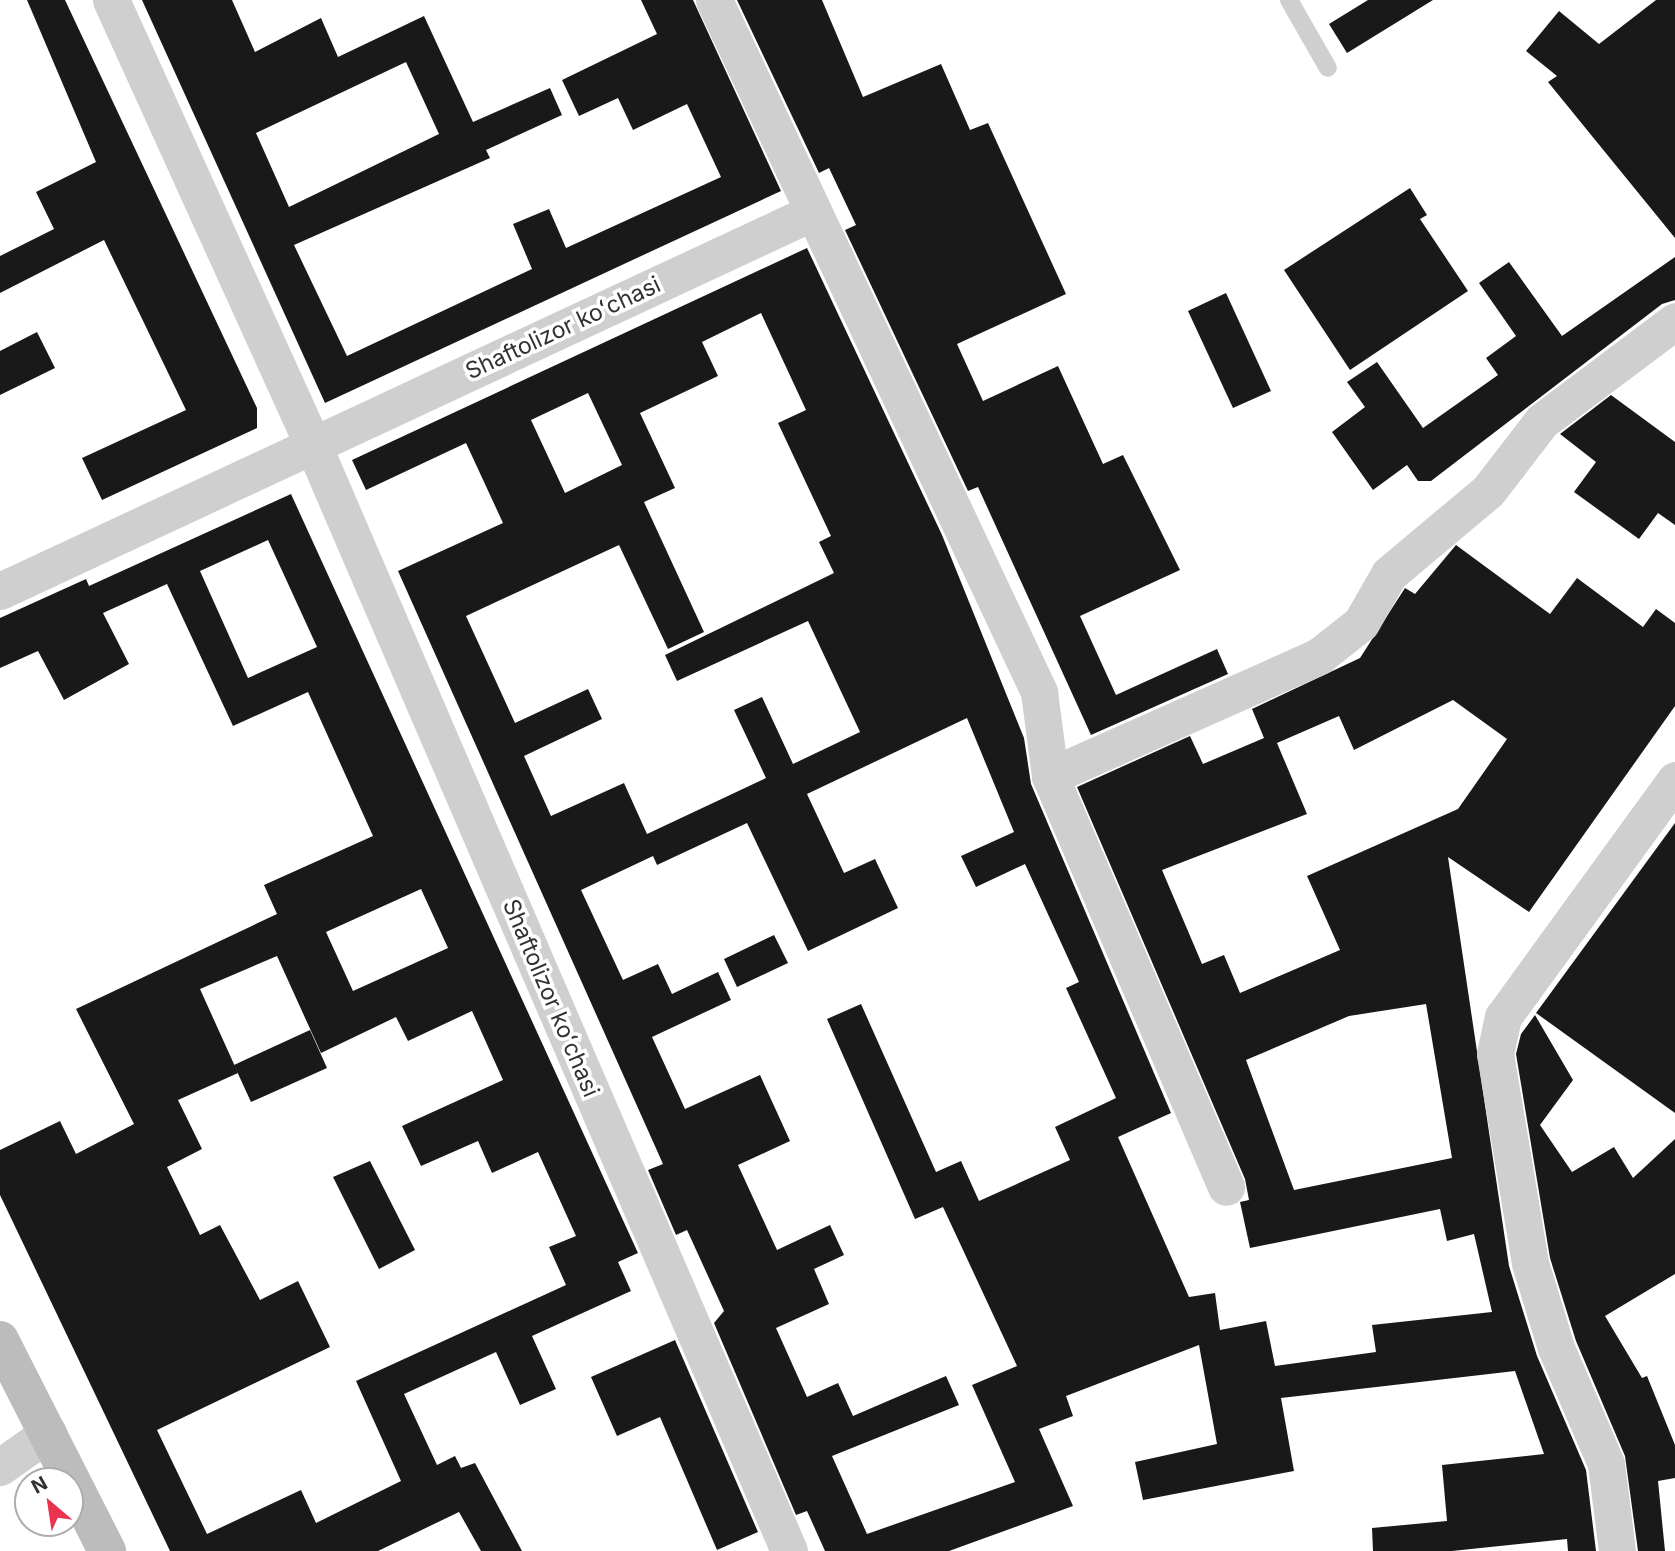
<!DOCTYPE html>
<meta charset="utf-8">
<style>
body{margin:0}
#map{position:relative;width:1675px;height:1551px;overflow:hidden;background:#fff;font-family:Inter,sans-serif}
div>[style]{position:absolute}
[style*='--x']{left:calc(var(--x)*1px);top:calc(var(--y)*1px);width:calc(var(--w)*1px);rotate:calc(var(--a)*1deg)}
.building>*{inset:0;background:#191919}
.service>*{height:18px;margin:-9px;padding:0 9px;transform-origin:9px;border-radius:9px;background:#cfcfcf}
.minor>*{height:37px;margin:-18.5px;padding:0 18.5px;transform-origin:18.5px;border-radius:18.5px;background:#cfcfcf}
.secondary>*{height:38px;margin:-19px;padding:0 19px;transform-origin:19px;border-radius:19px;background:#bcbcbc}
span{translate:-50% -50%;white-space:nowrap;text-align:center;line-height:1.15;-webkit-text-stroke:7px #fff;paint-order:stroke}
.street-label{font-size:23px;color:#323232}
.north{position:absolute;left:14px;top:1467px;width:70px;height:70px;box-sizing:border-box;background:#fff;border:2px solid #adadad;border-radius:50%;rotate:331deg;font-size:19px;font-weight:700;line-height:28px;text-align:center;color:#323232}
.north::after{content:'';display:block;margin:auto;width:24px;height:32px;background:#eb324f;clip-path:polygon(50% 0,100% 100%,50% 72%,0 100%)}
</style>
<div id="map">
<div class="building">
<i style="clip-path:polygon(27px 0,65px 0,257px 408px,257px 428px,102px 500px,82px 458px,186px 410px,104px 240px,0 293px,0 256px,54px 229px,36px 192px,96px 162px)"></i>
<i style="clip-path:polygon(evenodd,142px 0,232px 0,255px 52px,321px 18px,338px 57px,424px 16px,473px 122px,550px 88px,562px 115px,486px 150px,490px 158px,294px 245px,347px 356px,532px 269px,513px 224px,549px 209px,566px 248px,721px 177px,687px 104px,633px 130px,618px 98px,579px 116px,562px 80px,657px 34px,641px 0,693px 0,781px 191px,325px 403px,142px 0,406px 62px,439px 134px,289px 207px,256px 133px,406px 62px)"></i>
<i style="clip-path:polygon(737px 0,822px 0,863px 97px,941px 64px,970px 130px,988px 123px,1066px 294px,957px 344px,983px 401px,1058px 366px,1103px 464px,1123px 455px,1180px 570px,1080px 616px,1116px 695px,1217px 649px,1228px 674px,1091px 735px,978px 487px,968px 491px,845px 230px,856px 225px,829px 168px,819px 173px)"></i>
<i style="clip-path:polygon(1368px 0,1433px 0,1347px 53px,1329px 24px)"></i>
<i style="clip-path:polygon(1656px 0,1675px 0,1675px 238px,1548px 82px,1557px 76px,1526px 51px,1559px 11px,1599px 44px)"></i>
<i style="clip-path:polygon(1410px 188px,1427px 215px,1420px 219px,1468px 291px,1350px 370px,1284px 270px)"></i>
<i style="clip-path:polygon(evenodd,807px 248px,942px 535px,1024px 738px,1031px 784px,1171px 1113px,1118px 1137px,1189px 1297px,1215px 1293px,1220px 1330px,1266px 1321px,1275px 1366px,1376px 1352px,1372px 1325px,1492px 1312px,1474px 1234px,1447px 1241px,1440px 1209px,1250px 1248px,1240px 1202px,1249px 1200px,1245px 1179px,1077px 787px,1190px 736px,1203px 764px,1264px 738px,1252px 709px,1360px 658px,1405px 588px,1415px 594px,1456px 545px,1550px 614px,1577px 578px,1643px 627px,1656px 609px,1675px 623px,1675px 706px,1529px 912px,1448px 857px,1509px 1266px,1537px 1356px,1586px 1470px,1596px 1551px,1568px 1551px,1567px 1539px,1452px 1551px,1373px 1551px,1372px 1528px,1447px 1521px,1442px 1465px,1544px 1454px,1515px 1371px,1281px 1398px,1294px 1471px,1143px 1500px,1135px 1462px,1217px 1444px,1199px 1345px,1066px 1396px,1073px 1416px,1039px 1429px,1073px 1506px,949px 1551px,825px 1551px,807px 1511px,796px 1515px,714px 1323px,724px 1311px,687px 1230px,676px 1235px,648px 1170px,663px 1164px,398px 571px,503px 523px,466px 443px,366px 490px,352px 460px,807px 248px,761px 313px,806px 410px,778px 423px,831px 536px,819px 542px,834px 573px,665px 655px,677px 681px,808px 621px,860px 732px,793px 764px,762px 697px,734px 710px,766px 778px,647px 834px,624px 783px,551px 816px,524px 756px,602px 719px,588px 689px,515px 723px,466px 616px,619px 545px,668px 649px,704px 632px,644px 502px,675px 488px,640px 413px,718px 376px,702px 342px,761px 313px,807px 248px,588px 393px,622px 465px,565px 493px,531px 420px,588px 393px,807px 248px,1453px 700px,1507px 739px,1458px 809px,1307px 876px,1340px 950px,1240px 993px,1224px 955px,1202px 964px,1162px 870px,1307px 814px,1277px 743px,1339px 716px,1354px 750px,1453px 700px,807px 248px,967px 718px,1014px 832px,961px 856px,976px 887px,1025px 864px,1079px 982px,1066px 988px,1116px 1098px,1055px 1127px,1070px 1160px,979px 1201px,961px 1161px,936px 1172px,861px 1004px,827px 1019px,915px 1219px,943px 1207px,1017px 1366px,972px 1385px,1015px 1482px,867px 1534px,832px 1456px,959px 1405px,946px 1376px,853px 1416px,838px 1383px,807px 1397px,776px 1328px,829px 1304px,814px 1269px,844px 1255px,830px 1225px,777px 1250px,738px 1165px,790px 1141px,760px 1075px,685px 1109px,652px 1037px,731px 1000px,718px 972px,672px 994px,658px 964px,623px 980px,581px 890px,653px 856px,657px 865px,747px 823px,808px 951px,898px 908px,875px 859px,844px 873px,807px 794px,967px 718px,807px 248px,1426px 1004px,1452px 1158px,1294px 1190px,1246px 1060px,1349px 1016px,1426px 1004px)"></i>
<i style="clip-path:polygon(1675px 257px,1675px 300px,1662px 304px,1431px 481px,1418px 481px,1407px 465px,1373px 490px,1332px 432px,1365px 407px,1347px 382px,1377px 362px,1423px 428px,1498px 375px,1486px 358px,1516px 336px,1479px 283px,1509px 262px,1562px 336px)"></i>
<i style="clip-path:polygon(1226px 293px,1271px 391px,1233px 408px,1188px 311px)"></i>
<i style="clip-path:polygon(37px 332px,55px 368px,0 395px,0 351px)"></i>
<i style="clip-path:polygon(1611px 395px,1675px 442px,1675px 525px,1658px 513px,1639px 539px,1574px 492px,1596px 462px,1560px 434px)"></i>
<i style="clip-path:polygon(evenodd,291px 494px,638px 1253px,618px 1262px,631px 1291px,532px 1336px,556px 1389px,520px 1405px,496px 1352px,404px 1394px,437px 1465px,455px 1456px,461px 1468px,475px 1463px,522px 1551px,481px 1551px,459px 1512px,378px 1551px,170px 1551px,0 1195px,0 1150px,60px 1121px,76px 1154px,134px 1124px,76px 1009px,277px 914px,264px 885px,373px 836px,308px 692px,233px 726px,167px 584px,103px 613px,129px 664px,64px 700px,38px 651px,0 668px,0 618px,86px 579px,89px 586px,291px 494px,268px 540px,317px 647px,248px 678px,200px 571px,268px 540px,291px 494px,421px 889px,448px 948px,353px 991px,326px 932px,421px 889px,291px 494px,277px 956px,321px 1053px,396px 1017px,408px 1041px,472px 1011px,503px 1080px,402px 1126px,421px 1166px,478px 1141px,492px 1173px,538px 1152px,576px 1236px,549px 1247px,566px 1285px,356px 1381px,401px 1481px,316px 1523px,301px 1490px,207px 1534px,157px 1430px,330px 1347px,298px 1281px,260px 1300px,220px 1225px,200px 1235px,167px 1167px,202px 1149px,178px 1100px,238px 1073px,200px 989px,277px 956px)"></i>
<i style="clip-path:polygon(1675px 823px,1675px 1113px,1536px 1013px)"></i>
<i style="clip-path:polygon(774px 935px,788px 963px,737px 987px,724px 959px)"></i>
<i style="clip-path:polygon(1535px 1015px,1573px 1080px,1540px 1125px,1572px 1172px,1614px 1147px,1633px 1178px,1675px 1139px,1675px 1274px,1605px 1316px,1642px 1378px,1647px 1376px,1675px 1445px,1675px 1478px,1658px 1481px,1665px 1551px,1638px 1551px,1625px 1456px,1576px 1341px,1550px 1258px,1516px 1054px,1521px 1034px)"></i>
<i style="clip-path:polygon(310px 1030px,327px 1068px,251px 1102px,234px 1065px)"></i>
<i style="clip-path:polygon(370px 1161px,415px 1250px,379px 1269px,333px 1177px)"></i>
<i style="clip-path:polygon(675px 1340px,758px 1532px,717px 1550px,660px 1417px,617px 1436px,591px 1377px)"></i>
</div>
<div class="service">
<i style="--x:1289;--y:0;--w:78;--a:60.2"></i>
</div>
<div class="minor">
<i style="--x:111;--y:0;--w:489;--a:65.6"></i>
<i style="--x:313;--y:445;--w:1204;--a:66.71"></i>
<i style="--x:714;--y:0;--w:765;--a:64.84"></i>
<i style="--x:1039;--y:692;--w:85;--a:82.5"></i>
<i style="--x:1050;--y:776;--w:447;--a:66.8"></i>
<i style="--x:0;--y:591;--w:897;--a:-24.99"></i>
<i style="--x:1050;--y:776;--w:295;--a:-24"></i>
<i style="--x:1319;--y:656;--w:53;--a:-38.2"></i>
<i style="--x:1361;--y:623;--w:56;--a:-60.3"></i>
<i style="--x:1389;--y:574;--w:129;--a:-40"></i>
<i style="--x:1488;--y:491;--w:88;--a:-52.4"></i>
<i style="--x:1542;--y:421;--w:166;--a:-36.9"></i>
<i style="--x:0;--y:1467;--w:59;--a:-35.3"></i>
<i style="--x:1617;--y:1551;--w:88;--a:-97.2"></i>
<i style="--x:1606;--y:1464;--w:126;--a:-113.3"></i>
<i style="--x:1556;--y:1348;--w:89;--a:-107"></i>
<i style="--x:1530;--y:1263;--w:212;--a:-99.5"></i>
<i style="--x:1495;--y:1054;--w:38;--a:-78"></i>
<i style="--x:1503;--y:1017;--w:293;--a:-54"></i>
</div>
<div class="secondary">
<i style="--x:0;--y:1340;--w:237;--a:63.1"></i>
</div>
<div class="street-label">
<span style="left:563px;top:328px;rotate:-25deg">Shaftolizor koʻchasi</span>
<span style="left:551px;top:998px;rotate:67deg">Shaftolizor koʻchasi</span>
</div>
<div class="north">N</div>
</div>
